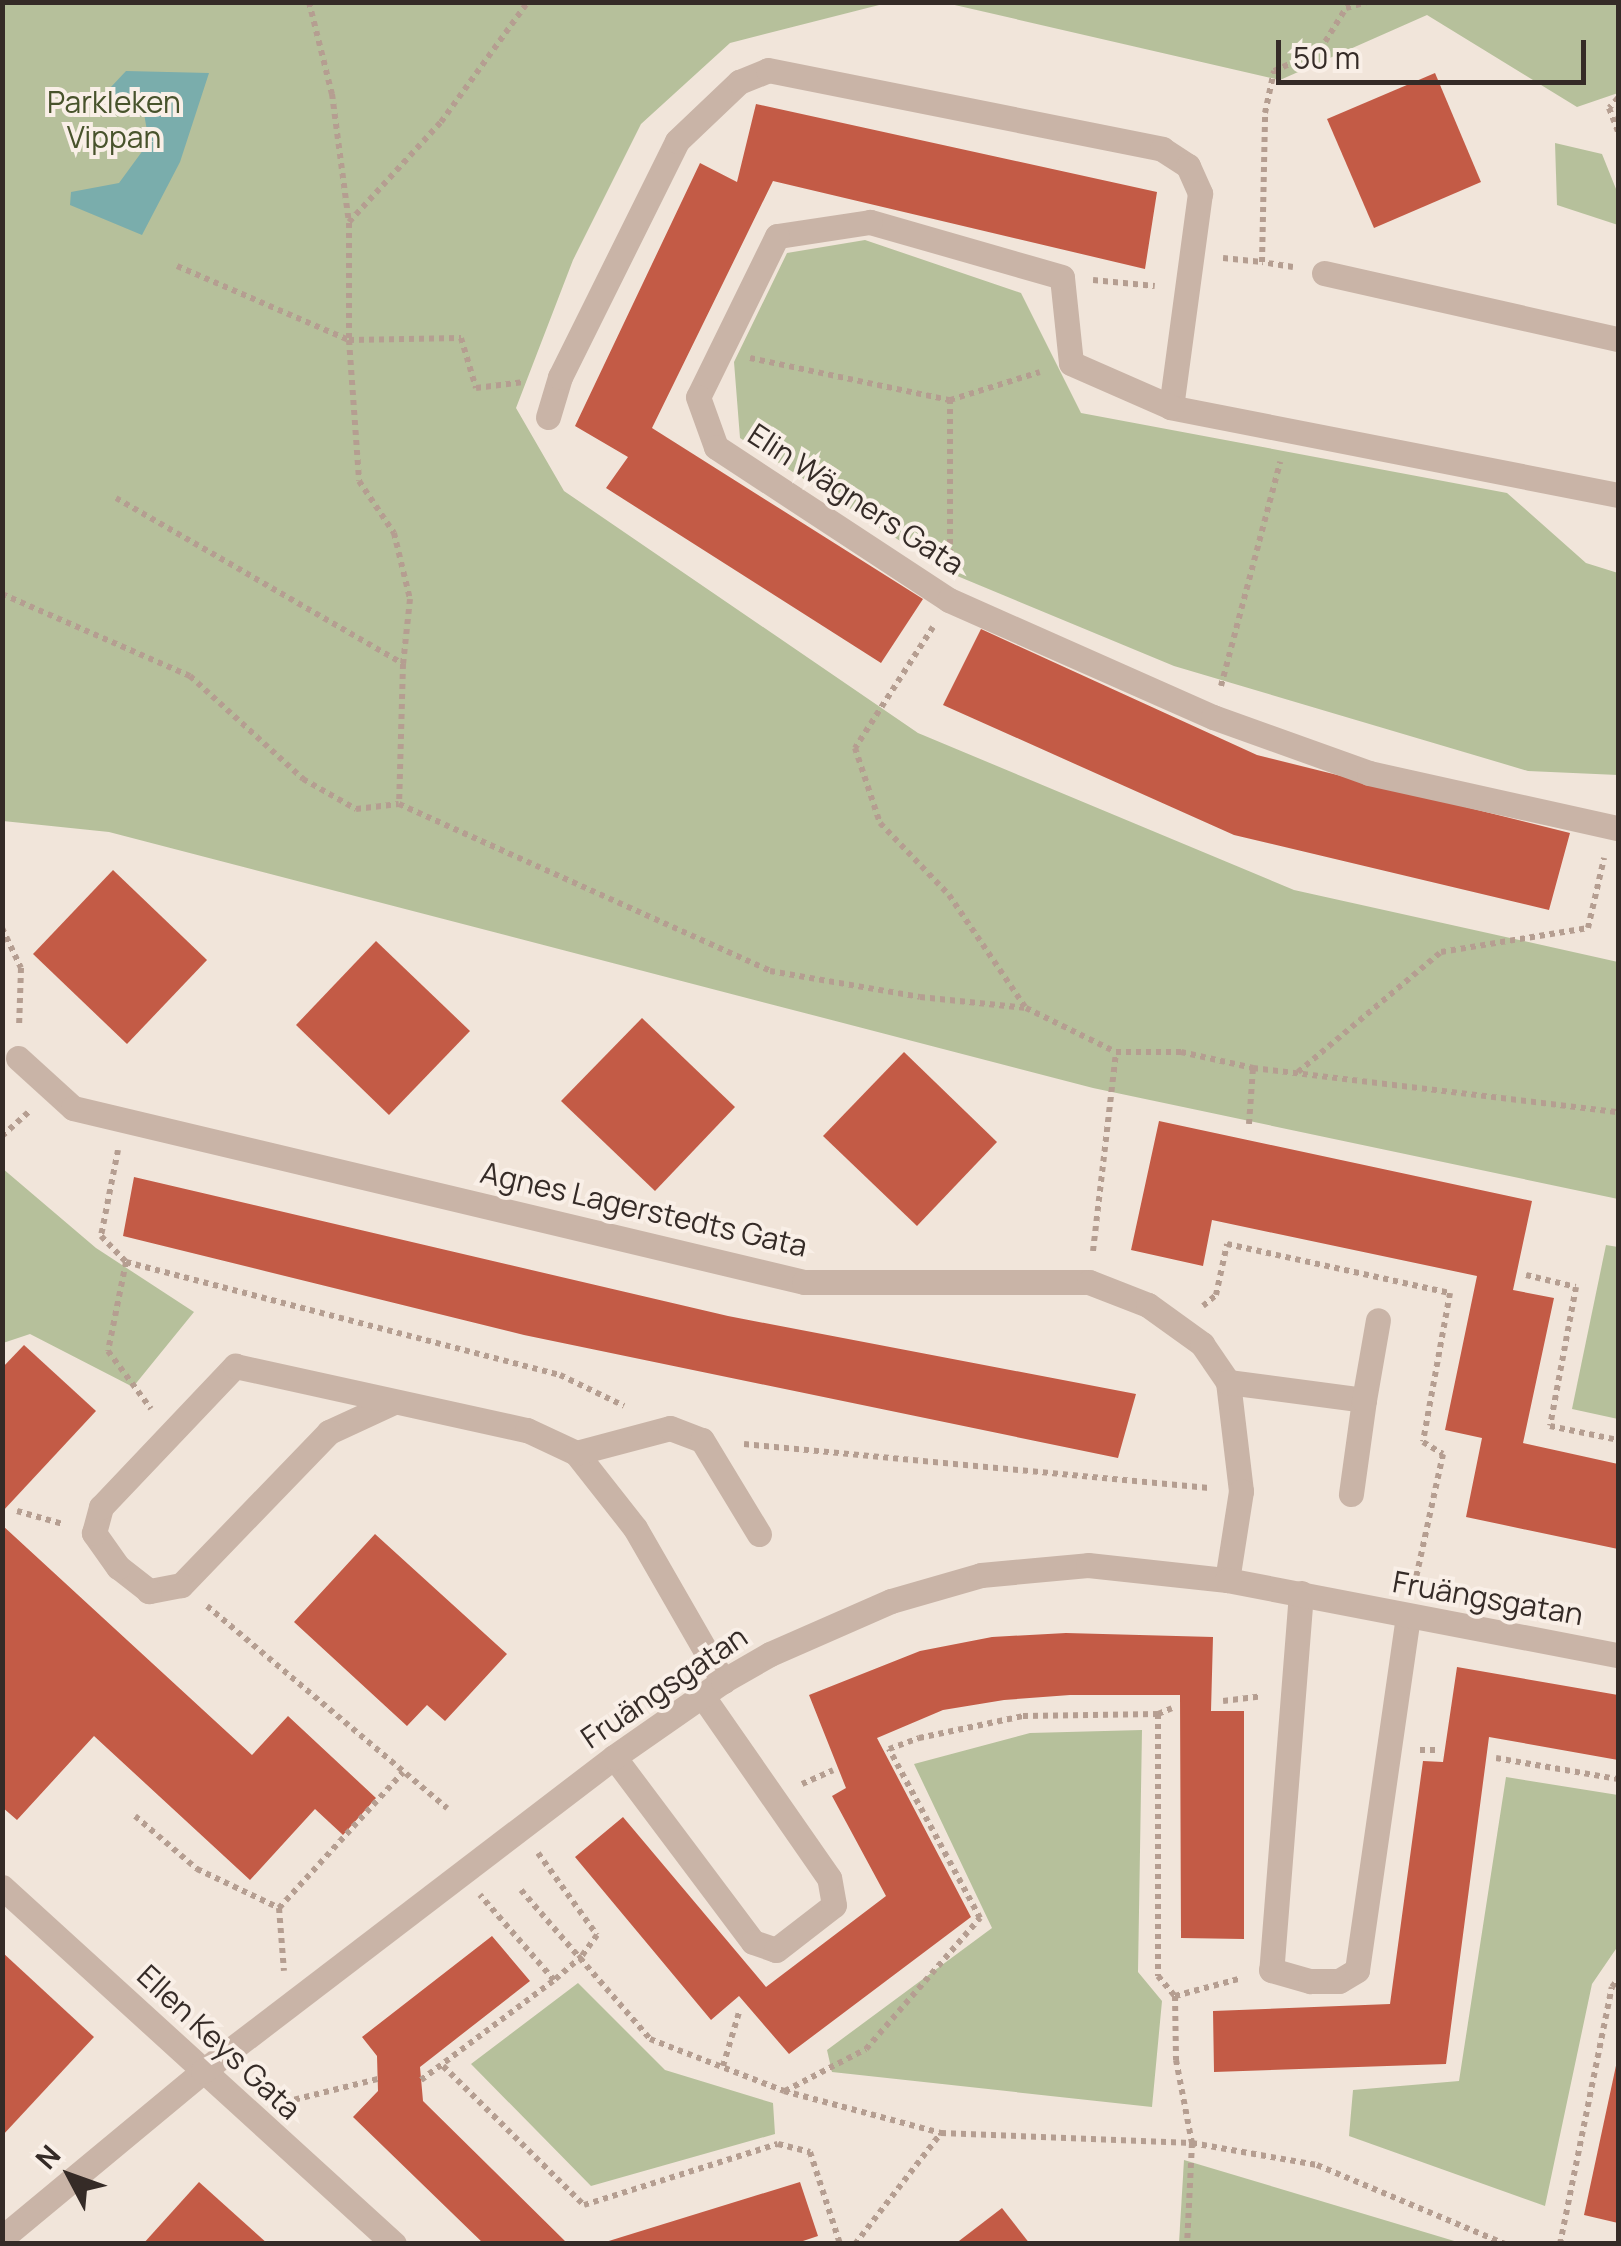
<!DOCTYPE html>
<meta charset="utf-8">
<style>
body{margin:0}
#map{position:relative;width:1621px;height:2246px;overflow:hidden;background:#f1e5da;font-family:Manrope,sans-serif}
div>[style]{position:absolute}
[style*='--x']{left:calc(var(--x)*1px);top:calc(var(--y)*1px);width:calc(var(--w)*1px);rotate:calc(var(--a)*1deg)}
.green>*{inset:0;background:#b6c09b}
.water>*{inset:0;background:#7aadac}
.building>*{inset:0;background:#c35b46}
.path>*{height:6px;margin-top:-3px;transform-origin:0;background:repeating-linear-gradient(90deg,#b59e91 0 5px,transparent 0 10px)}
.minor>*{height:25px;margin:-12.5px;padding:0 12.5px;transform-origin:12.5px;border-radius:12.5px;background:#c9b4a7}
span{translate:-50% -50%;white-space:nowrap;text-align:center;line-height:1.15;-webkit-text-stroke:8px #f9efe7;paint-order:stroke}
.park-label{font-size:30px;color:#48532c}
.street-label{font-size:30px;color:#352b27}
.frame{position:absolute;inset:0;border:5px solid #352b27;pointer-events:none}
.north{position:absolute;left:20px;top:2126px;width:100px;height:100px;-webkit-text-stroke:8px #f9efe7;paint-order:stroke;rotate:311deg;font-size:28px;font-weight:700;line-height:40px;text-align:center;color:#352b27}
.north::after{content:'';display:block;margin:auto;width:35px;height:45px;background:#352b27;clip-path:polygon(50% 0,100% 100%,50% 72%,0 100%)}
.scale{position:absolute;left:1276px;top:40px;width:310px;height:45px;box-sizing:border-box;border:5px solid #352b27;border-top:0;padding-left:12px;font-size:30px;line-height:35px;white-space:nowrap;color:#352b27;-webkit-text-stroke:8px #f9efe7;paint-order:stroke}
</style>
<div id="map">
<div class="green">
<i style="clip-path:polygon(3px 3px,887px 3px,730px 43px,641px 124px,573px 260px,516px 408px,564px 491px,918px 733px,1294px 890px,1618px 962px,1618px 1199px,1093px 1088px,109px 832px,3px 821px)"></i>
<i style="clip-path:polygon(946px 3px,1618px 3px,1618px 93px,1577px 107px,1427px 15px,1280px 80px)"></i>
<i style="clip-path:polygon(1555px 143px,1602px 154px,1618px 194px,1618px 225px,1557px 205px)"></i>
<i style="clip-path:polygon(865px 240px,1021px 293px,1081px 413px,1507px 493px,1586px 563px,1618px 573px,1618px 775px,1528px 771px,1174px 666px,950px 573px,740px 438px,734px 362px,787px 253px)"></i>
<i style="clip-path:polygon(2px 1168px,96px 1248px,194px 1312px,133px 1387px,30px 1334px,3px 1343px)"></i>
<i style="clip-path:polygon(1606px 1245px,1618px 1247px,1618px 1419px,1572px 1409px)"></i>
<i style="clip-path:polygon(1142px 1730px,1138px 1972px,1162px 2001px,1152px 2107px,832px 2072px,827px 2050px,992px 1928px,914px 1764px,1030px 1733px)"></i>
<i style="clip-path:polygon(1506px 1777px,1618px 1795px,1618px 1946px,1592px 1984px,1545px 2206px,1349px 2136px,1353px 2090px,1459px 2081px)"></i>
<i style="clip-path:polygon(578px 1983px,665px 2070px,773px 2103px,775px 2134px,591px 2186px,471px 2064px)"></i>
<i style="clip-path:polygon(1184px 2160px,1461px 2243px,1179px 2243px)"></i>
</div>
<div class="water">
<i style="clip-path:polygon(126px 71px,209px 73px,180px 162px,142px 235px,70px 205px,71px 192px,119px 183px,149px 142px,140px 91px,95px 104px)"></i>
</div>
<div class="building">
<i style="clip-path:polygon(1435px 73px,1481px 182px,1374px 228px,1327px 119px)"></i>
<i style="clip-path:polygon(756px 104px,1157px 192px,1145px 269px,773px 181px,652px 428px,923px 599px,881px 663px,606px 488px,628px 457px,575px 426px,700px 163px,737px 182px)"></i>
<i style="clip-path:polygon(981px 629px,1257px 755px,1570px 833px,1549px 910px,1234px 835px,943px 705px)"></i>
<i style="clip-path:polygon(113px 870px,207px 960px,127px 1044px,33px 954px)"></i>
<i style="clip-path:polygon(376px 941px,470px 1031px,389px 1115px,296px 1025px)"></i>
<i style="clip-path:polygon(642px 1018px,735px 1107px,655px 1191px,561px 1101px)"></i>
<i style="clip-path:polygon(904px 1052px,997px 1142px,917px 1226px,823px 1136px)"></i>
<i style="clip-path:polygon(1159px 1121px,1532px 1201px,1513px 1290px,1554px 1298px,1523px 1443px,1618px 1464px,1618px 1549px,1466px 1517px,1482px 1438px,1445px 1430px,1477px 1276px,1212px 1220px,1203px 1266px,1131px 1250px)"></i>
<i style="clip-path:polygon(134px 1177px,728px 1316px,1136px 1394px,1118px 1458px,524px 1335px,123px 1236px)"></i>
<i style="clip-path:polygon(24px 1345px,96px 1411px,2px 1512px,2px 1368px)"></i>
<i style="clip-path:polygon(2px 1525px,252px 1755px,288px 1716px,376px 1798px,343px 1835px,315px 1809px,250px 1880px,94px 1736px,17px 1820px,2px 1807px)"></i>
<i style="clip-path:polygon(375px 1534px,507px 1654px,445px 1721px,427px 1705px,407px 1726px,294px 1622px)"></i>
<i style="clip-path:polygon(1066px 1633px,1213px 1637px,1211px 1711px,1244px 1711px,1244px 1939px,1181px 1938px,1180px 1695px,1070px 1695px,1004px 1700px,943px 1710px,877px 1738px,971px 1917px,789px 2054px,739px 1996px,711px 2020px,575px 1857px,623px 1817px,766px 1987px,886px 1896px,832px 1796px,846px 1788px,809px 1695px,920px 1651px,992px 1637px)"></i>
<i style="clip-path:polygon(1457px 1667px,1618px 1695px,1618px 1760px,1489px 1737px,1446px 2064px,1214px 2072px,1213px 2011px,1390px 2004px,1423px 1761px,1443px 1762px)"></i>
<i style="clip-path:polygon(492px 1936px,530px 1981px,420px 2067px,423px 2101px,568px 2244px,484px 2244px,353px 2117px,378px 2091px,377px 2056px,362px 2037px)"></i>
<i style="clip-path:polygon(2px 1952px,94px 2037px,2px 2136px)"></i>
<i style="clip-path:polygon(1617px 2061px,1618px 2061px,1618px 2223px,1584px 2215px)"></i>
<i style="clip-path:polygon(199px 2182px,268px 2244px,143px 2244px)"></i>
<i style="clip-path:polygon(800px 2182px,818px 2236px,794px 2244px,599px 2244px)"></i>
<i style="clip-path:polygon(1002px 2208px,1030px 2244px,955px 2244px)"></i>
</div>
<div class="path">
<i style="--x:309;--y:2;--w:95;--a:76"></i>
<i style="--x:332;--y:94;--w:130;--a:82.5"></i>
<i style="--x:349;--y:223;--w:117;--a:90"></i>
<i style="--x:349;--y:340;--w:141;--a:85.9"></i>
<i style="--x:359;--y:481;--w:63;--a:56.1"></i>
<i style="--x:394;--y:533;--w:68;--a:76.4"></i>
<i style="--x:410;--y:599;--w:65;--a:96.1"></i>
<i style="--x:403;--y:664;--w:140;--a:91.6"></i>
<i style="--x:1618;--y:98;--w:13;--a:132"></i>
<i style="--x:1609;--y:108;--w:25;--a:69"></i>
<i style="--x:349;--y:222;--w:136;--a:-47.4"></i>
<i style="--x:441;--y:122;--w:148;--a:-54.1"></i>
<i style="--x:1223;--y:258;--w:39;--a:6"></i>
<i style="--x:177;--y:266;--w:187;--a:23.3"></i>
<i style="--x:349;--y:340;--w:112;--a:-1"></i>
<i style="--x:461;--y:338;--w:52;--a:73.3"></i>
<i style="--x:476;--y:388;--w:48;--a:-7.1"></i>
<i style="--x:1293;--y:267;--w:31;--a:-171"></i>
<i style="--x:1262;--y:262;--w:149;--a:-88.8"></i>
<i style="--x:1265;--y:113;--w:43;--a:-77.9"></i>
<i style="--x:1274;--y:71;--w:51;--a:-24.5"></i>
<i style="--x:1320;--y:50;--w:49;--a:-58.2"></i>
<i style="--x:1346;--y:8;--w:22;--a:-16"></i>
<i style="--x:1093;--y:280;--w:62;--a:5.5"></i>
<i style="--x:750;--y:358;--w:204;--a:11.9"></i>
<i style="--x:950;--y:400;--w:94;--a:-17.3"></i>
<i style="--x:116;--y:498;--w:332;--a:30"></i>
<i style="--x:950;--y:564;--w:164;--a:-90"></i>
<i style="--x:2;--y:594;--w:205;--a:23.6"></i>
<i style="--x:190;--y:676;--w:153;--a:42.3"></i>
<i style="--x:303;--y:779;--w:61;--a:29.5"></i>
<i style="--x:356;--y:809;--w:43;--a:-6.6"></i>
<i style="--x:399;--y:804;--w:407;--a:24.2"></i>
<i style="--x:770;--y:971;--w:152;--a:9.8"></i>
<i style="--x:920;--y:997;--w:107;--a:5.9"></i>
<i style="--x:1026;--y:1008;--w:100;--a:26.1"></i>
<i style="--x:1116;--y:1052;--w:65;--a:0"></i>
<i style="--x:1181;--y:1052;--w:74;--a:12.5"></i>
<i style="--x:1253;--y:1068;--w:368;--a:6.9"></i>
<i style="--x:933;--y:627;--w:144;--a:122.8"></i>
<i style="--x:855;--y:748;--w:79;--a:71.6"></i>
<i style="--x:880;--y:823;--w:100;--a:46.2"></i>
<i style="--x:949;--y:895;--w:135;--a:55.8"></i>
<i style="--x:1221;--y:686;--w:232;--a:-75.2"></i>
<i style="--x:2;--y:928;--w:44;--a:64.6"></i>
<i style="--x:21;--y:968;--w:60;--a:91.9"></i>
<i style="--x:1298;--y:1072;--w:187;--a:-40"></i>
<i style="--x:1441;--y:952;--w:149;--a:-9.3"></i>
<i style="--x:1588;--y:928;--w:72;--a:-77.1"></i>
<i style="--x:1249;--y:1124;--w:56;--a:-85.9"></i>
<i style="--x:2;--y:1136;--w:38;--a:-42"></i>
<i style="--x:118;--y:1150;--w:88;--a:101.2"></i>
<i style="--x:101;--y:1236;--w:36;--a:46"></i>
<i style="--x:126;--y:1262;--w:448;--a:14.6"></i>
<i style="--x:560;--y:1375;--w:71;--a:25.8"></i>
<i style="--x:1093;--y:1251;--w:200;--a:-83.4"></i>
<i style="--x:126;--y:1262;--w:91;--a:101.4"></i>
<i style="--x:108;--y:1351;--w:72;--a:53.4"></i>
<i style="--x:1526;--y:1275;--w:51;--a:13.5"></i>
<i style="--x:1576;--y:1287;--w:141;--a:100.6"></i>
<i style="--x:1550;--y:1426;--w:69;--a:11.6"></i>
<i style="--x:1203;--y:1306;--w:17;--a:-40"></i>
<i style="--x:1216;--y:1295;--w:52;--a:-77.8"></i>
<i style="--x:1227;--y:1244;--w:228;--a:12.4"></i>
<i style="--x:1450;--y:1293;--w:151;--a:100.3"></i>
<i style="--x:1423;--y:1442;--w:23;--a:31"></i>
<i style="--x:1443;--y:1454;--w:131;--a:102.3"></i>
<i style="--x:744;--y:1444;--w:467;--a:5.4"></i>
<i style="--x:17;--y:1511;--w:48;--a:15.8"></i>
<i style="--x:207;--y:1606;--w:314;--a:40.1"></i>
<i style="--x:1223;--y:1701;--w:39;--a:-7"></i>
<i style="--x:1158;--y:1714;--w:262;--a:90"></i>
<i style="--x:1158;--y:1976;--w:26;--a:50"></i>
<i style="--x:1175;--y:1996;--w:64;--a:89.1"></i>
<i style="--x:1176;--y:2060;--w:85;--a:79.1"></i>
<i style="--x:1192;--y:2143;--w:101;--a:92.8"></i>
<i style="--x:1420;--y:1750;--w:20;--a:0"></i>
<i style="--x:1496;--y:1758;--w:124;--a:9.8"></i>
<i style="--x:802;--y:1784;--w:34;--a:-24"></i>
<i style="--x:135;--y:1816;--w:82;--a:40.5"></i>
<i style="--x:197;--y:1869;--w:91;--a:25.4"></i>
<i style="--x:279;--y:1908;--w:184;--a:-47.6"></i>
<i style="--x:538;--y:1853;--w:101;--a:54.3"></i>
<i style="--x:597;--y:1935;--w:26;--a:126"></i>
<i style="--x:582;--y:1956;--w:37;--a:139"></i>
<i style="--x:521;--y:1890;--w:197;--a:49.1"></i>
<i style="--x:650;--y:2039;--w:144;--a:21.2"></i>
<i style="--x:784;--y:2091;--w:163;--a:15"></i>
<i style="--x:941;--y:2133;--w:251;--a:2.3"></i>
<i style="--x:1192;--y:2143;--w:127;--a:10"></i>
<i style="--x:1317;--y:2165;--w:204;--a:22.8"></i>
<i style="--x:279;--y:1908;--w:63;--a:85.5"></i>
<i style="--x:1175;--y:1996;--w:69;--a:-15"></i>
<i style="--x:443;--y:2066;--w:198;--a:44.6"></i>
<i style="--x:584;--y:2205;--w:203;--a:-17.5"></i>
<i style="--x:778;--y:2144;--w:33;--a:14"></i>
<i style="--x:810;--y:2152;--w:97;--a:71.9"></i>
<i style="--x:723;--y:2066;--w:59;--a:-73.4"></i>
<i style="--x:421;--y:2080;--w:166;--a:-36.9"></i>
<i style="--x:554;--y:1980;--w:113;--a:-131"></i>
<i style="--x:785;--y:2091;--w:91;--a:-27.4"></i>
<i style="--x:866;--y:2049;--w:174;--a:-49"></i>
<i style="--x:980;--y:1918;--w:192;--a:-118.3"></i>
<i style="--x:889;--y:1749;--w:32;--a:-20"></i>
<i style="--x:919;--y:1738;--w:106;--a:-11.9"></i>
<i style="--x:1023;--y:1716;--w:135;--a:-0.8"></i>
<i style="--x:1158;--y:1714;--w:15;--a:-23"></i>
<i style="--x:285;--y:2102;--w:96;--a:-13.9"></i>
<i style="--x:855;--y:2244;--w:140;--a:-52.2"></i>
<i style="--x:1560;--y:2244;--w:262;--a:-78.6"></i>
<i style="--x:1612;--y:1987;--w:10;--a:-53"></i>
</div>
<div class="minor">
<i style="--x:1324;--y:273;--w:301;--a:12.7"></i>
<i style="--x:548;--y:417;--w:42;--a:-73.3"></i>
<i style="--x:560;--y:377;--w:263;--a:-63.6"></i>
<i style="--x:677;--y:141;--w:86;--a:-43.6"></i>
<i style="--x:739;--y:82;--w:31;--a:-22"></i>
<i style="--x:768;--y:70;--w:402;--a:11.3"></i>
<i style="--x:1162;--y:149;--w:31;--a:33"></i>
<i style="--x:1188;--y:166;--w:30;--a:66"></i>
<i style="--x:1200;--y:193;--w:216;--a:97.7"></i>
<i style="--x:1618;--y:495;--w:456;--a:-168.9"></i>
<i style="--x:1171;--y:407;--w:109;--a:-156.3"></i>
<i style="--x:1071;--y:363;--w:86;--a:-96"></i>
<i style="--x:1062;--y:277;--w:200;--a:-164"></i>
<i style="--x:870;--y:222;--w:94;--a:171.4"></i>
<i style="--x:777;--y:236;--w:179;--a:116.1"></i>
<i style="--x:698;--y:397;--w:53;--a:70.2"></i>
<i style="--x:716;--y:447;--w:279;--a:33.3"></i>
<i style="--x:949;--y:600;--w:289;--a:23.9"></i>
<i style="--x:1213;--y:717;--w:166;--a:19.7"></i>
<i style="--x:1369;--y:773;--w:255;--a:12.5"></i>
<i style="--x:18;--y:1058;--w:74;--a:42.3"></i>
<i style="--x:73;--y:1108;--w:751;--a:13.39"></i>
<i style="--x:804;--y:1282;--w:285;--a:0"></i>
<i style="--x:1089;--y:1282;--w:63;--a:21.3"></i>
<i style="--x:1148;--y:1305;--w:67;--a:35.8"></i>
<i style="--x:1202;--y:1344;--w:46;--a:55.6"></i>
<i style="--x:1228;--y:1382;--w:110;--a:83.2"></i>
<i style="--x:1241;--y:1491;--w:90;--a:98.9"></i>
<i style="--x:1228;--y:1382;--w:137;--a:7.5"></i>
<i style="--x:1364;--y:1400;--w:95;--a:97.9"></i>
<i style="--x:1364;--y:1400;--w:81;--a:-80.1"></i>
<i style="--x:394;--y:1402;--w:72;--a:155.2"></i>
<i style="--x:329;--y:1432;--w:213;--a:134"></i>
<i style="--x:181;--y:1585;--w:33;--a:169"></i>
<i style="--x:149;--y:1591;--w:39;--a:-142"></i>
<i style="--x:118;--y:1567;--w:42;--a:-125.2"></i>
<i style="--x:94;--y:1533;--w:27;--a:-75"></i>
<i style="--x:101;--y:1507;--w:195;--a:-46.5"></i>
<i style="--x:235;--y:1366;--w:299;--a:12.4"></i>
<i style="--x:527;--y:1430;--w:54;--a:25.1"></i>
<i style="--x:576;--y:1453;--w:95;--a:51.8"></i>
<i style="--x:635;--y:1528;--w:177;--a:60.1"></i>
<i style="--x:576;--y:1453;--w:97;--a:-14.9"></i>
<i style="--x:670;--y:1428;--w:34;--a:21"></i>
<i style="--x:702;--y:1440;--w:110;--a:58.8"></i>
<i style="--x:1301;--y:1593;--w:378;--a:94.5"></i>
<i style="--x:1271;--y:1970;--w:41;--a:15.8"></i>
<i style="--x:1310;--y:1981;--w:29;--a:0"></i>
<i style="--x:1339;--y:1981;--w:21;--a:-31"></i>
<i style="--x:1357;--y:1970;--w:356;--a:-81.8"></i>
<i style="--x:614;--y:1757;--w:231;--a:53.1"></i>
<i style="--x:753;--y:1942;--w:24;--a:19"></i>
<i style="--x:776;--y:1950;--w:73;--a:-37.8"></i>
<i style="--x:834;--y:1905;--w:27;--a:-100"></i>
<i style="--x:829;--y:1878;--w:223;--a:-124.8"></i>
<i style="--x:2;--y:1887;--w:530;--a:42.32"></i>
<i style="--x:2;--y:2238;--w:261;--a:-39.7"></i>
<i style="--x:203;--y:2071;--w:517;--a:-37.38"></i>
<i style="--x:614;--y:1757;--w:133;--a:-34.9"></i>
<i style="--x:723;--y:1681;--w:54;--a:-29.9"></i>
<i style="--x:770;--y:1654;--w:132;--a:-23.7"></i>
<i style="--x:891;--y:1601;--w:94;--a:-16.1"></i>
<i style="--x:981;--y:1575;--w:107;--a:-5.3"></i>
<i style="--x:1088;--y:1565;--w:140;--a:6.2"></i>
<i style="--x:1227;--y:1580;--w:398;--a:10.9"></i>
</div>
<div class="park-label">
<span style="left:114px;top:119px">Parkleken<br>Vippan</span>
</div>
<div class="street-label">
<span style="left:856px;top:499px;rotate:33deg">Elin Wägners Gata</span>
<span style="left:644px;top:1209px;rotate:13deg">Agnes Lagerstedts Gata</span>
<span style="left:1488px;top:1598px;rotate:10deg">Fruängsgatan</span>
<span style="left:664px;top:1687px;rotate:-34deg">Fruängsgatan</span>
<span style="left:219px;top:2042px;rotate:43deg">Ellen Keys Gata</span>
</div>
<div class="frame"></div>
<div class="north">N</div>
<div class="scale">50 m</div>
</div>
